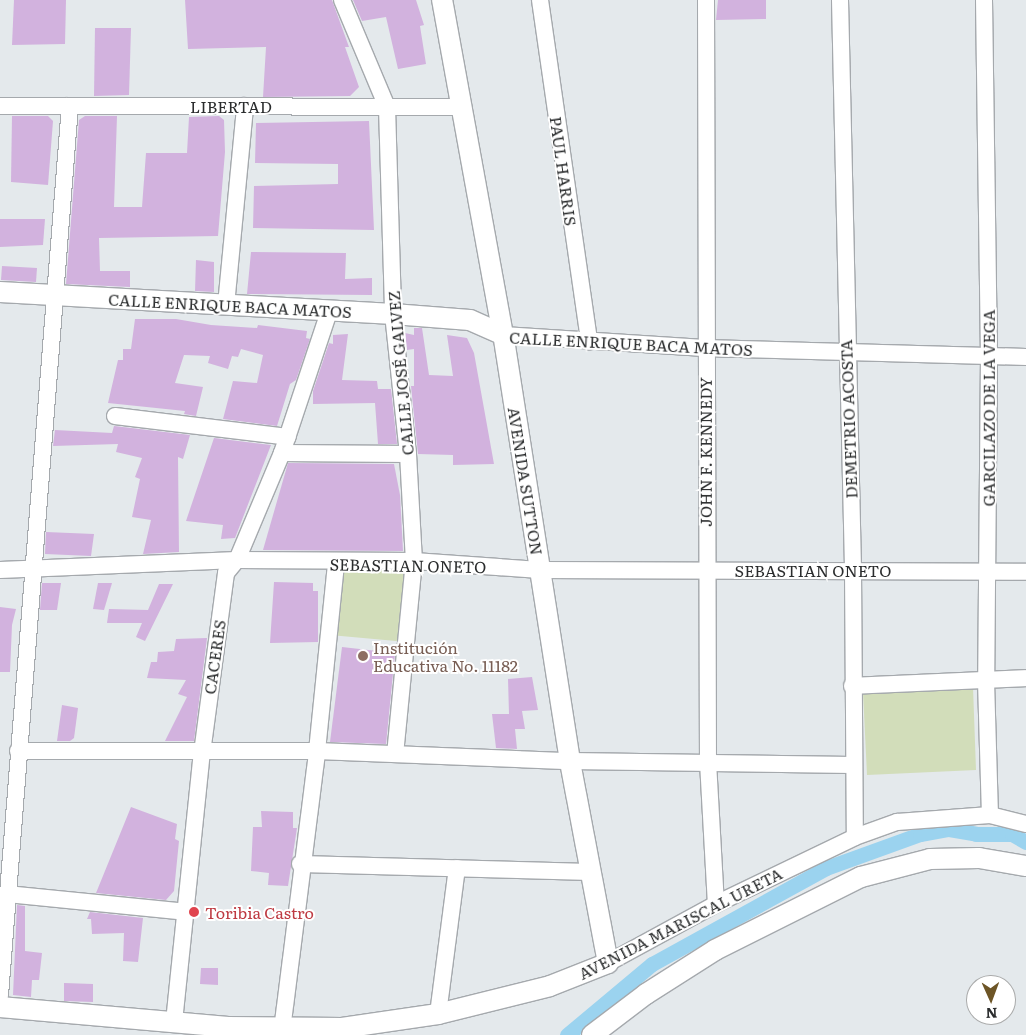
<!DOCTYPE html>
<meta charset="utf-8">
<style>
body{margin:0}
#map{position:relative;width:1026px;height:1035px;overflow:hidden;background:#e4e9ec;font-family:Literata,serif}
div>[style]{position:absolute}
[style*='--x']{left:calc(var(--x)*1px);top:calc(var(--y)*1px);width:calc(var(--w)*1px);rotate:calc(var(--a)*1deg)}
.green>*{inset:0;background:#d2ddba}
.canal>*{height:15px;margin:-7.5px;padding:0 7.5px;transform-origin:7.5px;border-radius:7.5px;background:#9bd3ef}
.building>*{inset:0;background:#d2b2de}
.roads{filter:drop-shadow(1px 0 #a5a9ad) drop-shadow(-1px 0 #a5a9ad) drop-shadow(0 1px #a5a9ad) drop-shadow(0 -1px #a5a9ad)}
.minor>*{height:16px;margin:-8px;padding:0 8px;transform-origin:8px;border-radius:8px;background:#fff}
.tertiary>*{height:20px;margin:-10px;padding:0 10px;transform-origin:10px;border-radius:10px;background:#fff}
.dots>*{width:14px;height:14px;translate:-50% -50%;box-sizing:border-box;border:2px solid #fff;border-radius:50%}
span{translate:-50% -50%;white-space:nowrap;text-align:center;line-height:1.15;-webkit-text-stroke:4px #fff;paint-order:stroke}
.street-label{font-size:16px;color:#2a2c2d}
.education-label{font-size:16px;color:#785e54}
.left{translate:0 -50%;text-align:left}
.health-label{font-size:16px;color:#be3a42}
.north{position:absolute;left:966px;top:975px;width:50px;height:50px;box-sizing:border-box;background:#fff;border:1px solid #aaabab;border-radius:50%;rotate:178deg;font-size:14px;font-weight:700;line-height:20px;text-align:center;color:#2a2c2d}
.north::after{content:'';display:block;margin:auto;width:18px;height:22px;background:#6d5526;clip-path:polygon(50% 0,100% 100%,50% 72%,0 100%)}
</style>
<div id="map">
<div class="green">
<i style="clip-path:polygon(414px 561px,407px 642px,330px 635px,336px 563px)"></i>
<i style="clip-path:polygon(973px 687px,976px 770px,867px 775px,863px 692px)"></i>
</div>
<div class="canal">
<i style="--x:567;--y:1035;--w:111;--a:-39.9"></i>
<i style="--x:652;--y:964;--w:199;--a:-28.9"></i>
<i style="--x:826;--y:868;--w:100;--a:-19.9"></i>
<i style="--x:920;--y:834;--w:29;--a:-10"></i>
<i style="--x:949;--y:829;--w:27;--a:10"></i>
<i style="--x:976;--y:834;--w:36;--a:0"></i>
<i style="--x:1012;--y:834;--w:16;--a:30"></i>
</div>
<div class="building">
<i style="clip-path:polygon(14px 0,66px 0,65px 44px,12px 45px)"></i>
<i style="clip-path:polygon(185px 0,332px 0,349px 47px,345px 47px,359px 87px,350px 96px,263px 97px,266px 47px,188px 49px)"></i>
<i style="clip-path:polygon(353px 0,416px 0,424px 25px,420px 26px,426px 64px,398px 69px,386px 17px,362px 21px)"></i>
<i style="clip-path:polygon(718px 0,766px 0,766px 19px,716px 20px)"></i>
<i style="clip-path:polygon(95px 28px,131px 28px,129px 95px,94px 96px)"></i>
<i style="clip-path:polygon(12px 116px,48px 116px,53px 121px,48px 185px,11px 182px)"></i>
<i style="clip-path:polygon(85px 116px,117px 116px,114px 207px,142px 207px,146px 153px,187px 153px,189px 117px,219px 116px,224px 120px,225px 152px,218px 236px,99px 238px,100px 271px,130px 271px,130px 287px,66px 284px,79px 120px)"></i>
<i style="clip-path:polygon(369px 121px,374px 230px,253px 228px,254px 186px,338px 184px,338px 164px,255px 163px,256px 123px)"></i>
<i style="clip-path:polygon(0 219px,45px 219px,43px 245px,0 247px)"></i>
<i style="clip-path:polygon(251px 252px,346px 253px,345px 279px,372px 278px,372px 295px,247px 294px)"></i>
<i style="clip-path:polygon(196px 260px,214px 262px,214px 292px,195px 291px)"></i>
<i style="clip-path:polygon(2px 266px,37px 268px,36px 282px,1px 280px)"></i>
<i style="clip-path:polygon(135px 319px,176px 319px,211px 325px,257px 328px,258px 325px,307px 331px,306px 338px,310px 339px,296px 380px,290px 384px,277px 426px,223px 419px,233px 381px,257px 383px,263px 355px,241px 349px,238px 357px,232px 356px,228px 369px,208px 363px,210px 356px,184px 355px,175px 383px,203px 387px,196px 416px,184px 414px,185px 411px,108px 403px,118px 360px,123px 360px,123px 349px,131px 349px)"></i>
<i style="clip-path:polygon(414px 328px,422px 328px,429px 375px,453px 376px,447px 335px,467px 338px,474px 353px,494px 464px,453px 465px,453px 455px,418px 454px,411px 386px,414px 386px,414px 349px,407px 350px,405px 333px,414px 335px)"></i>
<i style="clip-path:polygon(348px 334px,342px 380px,377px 381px,378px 389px,391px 389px,397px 444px,378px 444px,375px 403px,313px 404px,313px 391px,329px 343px,333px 344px,333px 335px)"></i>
<i style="clip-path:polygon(114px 426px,190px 435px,183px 459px,178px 457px,179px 552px,143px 554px,151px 520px,132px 517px,140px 479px,135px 477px,142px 458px,116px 452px,118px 444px,53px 446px,55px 430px,112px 433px)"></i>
<i style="clip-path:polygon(214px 438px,271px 445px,235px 538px,221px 539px,223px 525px,186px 521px)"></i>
<i style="clip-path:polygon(288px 463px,394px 464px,400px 495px,403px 551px,263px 550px)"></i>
<i style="clip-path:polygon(46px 532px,94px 534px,91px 556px,45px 554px)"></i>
<i style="clip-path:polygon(274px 582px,313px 583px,313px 591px,318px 591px,318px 642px,270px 643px)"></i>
<i style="clip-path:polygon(42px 583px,61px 583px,57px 610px,40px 610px)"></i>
<i style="clip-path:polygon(98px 583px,112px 583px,104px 610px,93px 609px)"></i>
<i style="clip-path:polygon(159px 584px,173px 584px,145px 641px,136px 637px,142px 623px,107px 623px,109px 609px,148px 610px)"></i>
<i style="clip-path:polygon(0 607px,16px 609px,12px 625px,10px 672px,0 672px)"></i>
<i style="clip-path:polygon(207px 638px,194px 741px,165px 741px,187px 697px,178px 694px,186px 680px,147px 678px,151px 662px,157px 662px,158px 652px,174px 651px,176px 639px)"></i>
<i style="clip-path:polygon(342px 647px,395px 653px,386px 744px,330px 742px)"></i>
<i style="clip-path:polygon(532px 677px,538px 710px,522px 711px,525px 729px,515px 729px,517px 749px,496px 748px,492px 714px,509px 714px,508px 679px)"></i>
<i style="clip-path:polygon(62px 705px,78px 708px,74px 738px,70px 741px,57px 741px)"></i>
<i style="clip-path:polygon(131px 807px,177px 824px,175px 839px,179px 841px,174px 891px,166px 900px,96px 893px)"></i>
<i style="clip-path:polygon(261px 811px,293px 812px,293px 828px,297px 828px,288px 886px,268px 885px,269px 873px,251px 871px,253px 827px,262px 827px)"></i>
<i style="clip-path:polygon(17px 905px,25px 906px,25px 951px,42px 953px,39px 980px,32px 980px,31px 997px,13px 995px)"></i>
<i style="clip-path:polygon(90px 912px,143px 918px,138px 962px,123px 961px,124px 933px,92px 934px,91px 919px,87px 919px)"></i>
<i style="clip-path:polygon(201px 968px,218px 968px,218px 985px,200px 984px)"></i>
<i style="clip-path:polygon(64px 983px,93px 984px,93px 1002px,64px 1001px)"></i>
</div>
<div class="roads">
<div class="minor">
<i style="--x:342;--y:0;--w:116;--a:67.2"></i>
<i style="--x:387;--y:107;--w:207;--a:88.3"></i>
<i style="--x:393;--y:314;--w:141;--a:83.9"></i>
<i style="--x:408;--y:454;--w:107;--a:86.8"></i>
<i style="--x:414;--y:561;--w:194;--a:95.6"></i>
<i style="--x:540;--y:0;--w:345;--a:81.8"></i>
<i style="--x:706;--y:0;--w:762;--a:89.85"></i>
<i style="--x:708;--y:762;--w:142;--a:86.8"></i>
<i style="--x:840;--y:0;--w:570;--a:88.69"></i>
<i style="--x:853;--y:570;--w:267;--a:89.6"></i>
<i style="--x:984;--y:0;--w:356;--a:89.2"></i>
<i style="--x:989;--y:356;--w:325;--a:90.5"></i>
<i style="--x:986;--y:681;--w:134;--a:88.3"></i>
<i style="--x:0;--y:106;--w:462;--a:0.1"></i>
<i style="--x:226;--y:305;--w:200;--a:-84.5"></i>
<i style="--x:503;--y:335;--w:202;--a:3.7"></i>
<i style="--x:705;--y:348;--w:321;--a:1.6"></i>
<i style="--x:115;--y:416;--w:174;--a:6.9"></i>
<i style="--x:282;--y:453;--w:126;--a:0.5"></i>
<i style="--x:0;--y:570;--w:237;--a:-2.4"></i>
<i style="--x:237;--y:560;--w:177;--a:0.3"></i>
<i style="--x:414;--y:561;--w:126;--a:4.1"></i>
<i style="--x:540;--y:570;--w:486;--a:0.2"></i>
<i style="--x:852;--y:686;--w:174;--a:-2.6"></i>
<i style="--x:18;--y:751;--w:299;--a:0"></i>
<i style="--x:317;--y:751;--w:253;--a:2.3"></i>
<i style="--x:570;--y:761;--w:282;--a:0.8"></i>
<i style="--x:300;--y:864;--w:291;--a:1.6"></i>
<i style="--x:7;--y:894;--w:181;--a:5.7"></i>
<i style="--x:608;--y:963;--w:123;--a:-28.6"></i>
<i style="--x:716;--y:904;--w:154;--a:-25.7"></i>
<i style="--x:855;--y:837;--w:45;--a:-19.7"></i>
<i style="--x:897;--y:822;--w:93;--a:-4.3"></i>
<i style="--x:990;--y:815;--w:37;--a:14"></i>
<i style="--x:0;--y:995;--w:892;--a:-85.5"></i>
<i style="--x:438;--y:1014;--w:147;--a:-82.6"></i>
<i style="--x:174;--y:1022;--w:270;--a:-84.1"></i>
<i style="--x:202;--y:753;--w:182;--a:-82.4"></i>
<i style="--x:226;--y:573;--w:17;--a:-50"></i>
<i style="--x:237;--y:560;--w:116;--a:-67.2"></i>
<i style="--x:282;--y:453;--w:149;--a:-71.6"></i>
<i style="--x:282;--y:1030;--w:281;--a:-82.8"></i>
<i style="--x:317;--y:751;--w:189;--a:-84.2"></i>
</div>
<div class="tertiary">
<i style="--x:0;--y:292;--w:394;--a:3.2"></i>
<i style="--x:393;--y:314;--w:77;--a:4.5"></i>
<i style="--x:470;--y:320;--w:36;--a:24"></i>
<i style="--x:0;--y:1007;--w:229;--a:5"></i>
<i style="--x:228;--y:1027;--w:114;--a:0.5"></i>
<i style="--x:342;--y:1028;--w:97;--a:-8.3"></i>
<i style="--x:438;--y:1014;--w:115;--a:-14"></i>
<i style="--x:550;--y:986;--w:62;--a:-21.6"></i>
<i style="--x:608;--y:963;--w:206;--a:-100.7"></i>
<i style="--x:570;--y:761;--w:431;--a:-98.9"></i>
<i style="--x:503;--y:335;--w:341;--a:-100.3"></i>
<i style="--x:592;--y:1035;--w:68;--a:-37.2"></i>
<i style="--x:646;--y:994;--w:82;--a:-32.5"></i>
<i style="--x:715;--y:950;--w:163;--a:-26.6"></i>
<i style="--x:861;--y:877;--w:71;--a:-14.6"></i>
<i style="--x:930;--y:859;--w:49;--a:-1.2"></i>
<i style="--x:979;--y:858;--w:48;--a:9.7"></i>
</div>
</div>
<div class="dots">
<i style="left:363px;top:656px;background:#8d6e63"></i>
<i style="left:194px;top:912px;background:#e0444e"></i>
</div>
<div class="street-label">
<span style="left:231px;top:106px">LIBERTAD</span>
<span style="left:564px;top:171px;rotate:82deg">PAUL HARRIS</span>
<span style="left:230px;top:305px;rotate:3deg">CALLE ENRIQUE BACA MATOS</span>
<span style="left:631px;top:343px;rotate:3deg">CALLE ENRIQUE BACA MATOS</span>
<span style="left:400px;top:373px;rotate:-95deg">CALLE JOSÉ GALVEZ</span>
<span style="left:988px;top:408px;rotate:-90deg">GARCILAZO DE LA VEGA</span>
<span style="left:848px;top:419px;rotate:-92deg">DEMETRIO ACOSTA</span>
<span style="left:705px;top:452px;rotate:-90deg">JOHN F. KENNEDY</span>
<span style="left:526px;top:481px;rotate:81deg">AVENIDA SUTTON</span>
<span style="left:408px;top:565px;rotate:1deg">SEBASTIAN ONETO</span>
<span style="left:813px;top:570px">SEBASTIAN ONETO</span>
<span style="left:214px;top:657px;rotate:-82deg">CACERES</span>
<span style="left:680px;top:923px;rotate:-27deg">AVENIDA MARISCAL URETA</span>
</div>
<div class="education-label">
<span class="left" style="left:373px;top:656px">Institución<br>Educativa No. 11182</span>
</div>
<div class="health-label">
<span class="left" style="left:205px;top:912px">Toribia Castro</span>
</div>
<div class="north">N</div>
</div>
